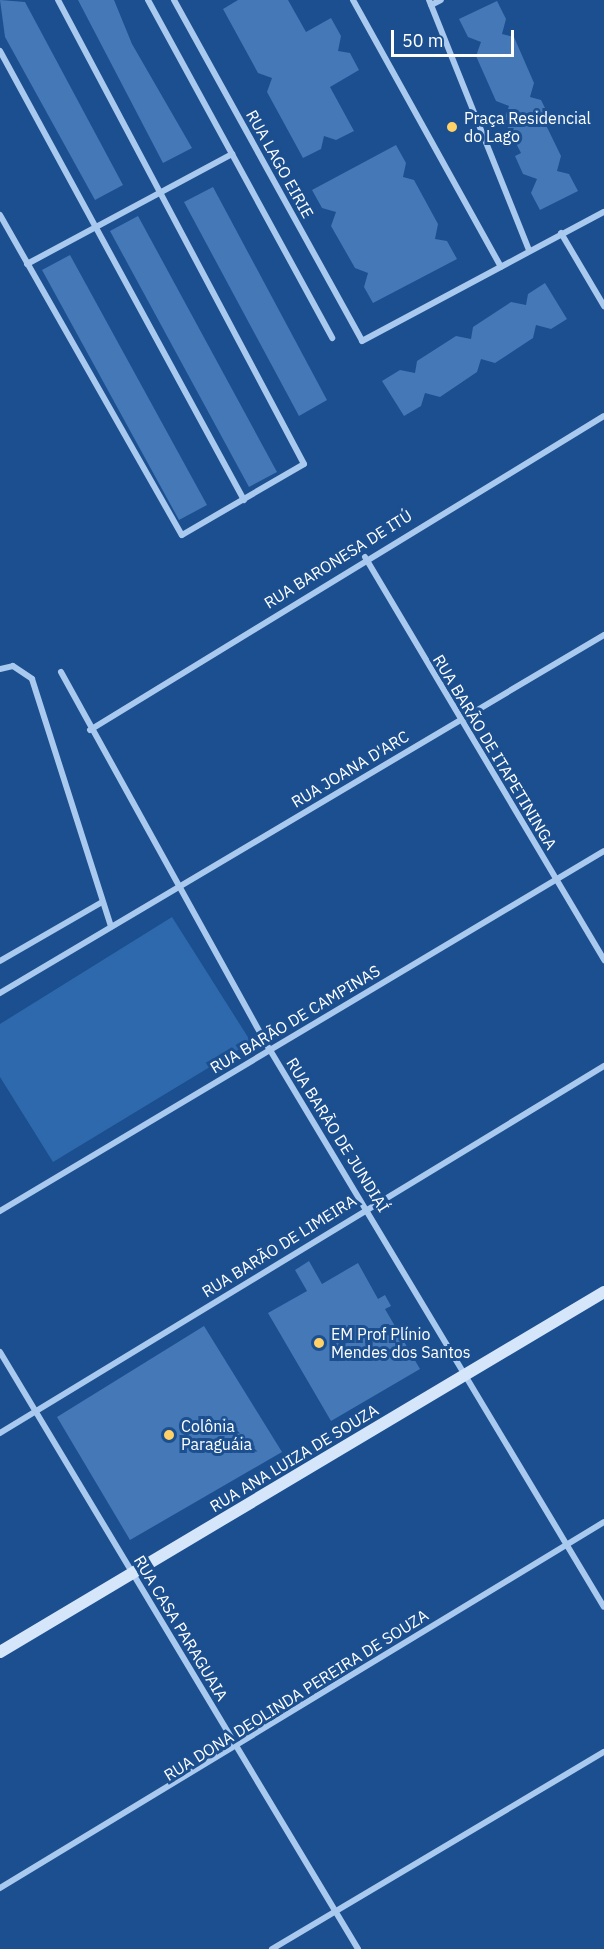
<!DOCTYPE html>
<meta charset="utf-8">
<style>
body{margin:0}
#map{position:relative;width:604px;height:1949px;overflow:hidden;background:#1b4f8f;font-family:"IBM Plex Sans",sans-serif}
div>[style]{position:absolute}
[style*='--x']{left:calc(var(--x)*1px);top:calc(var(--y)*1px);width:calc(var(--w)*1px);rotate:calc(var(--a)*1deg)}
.green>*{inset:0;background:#2e69ad}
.building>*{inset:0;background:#4478b7}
.street>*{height:6px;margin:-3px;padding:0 3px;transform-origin:3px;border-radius:3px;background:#a9c9ee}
.secondary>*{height:12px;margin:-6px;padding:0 6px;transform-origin:6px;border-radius:6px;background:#d6e6fa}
.dots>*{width:16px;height:16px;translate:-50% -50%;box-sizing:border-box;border:3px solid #1b4f8f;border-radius:50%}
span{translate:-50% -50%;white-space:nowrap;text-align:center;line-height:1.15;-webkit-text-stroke:6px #1b4f8f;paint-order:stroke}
.poi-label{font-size:16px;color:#fff}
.left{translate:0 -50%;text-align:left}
.street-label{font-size:16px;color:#fff}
.scale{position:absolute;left:391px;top:30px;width:123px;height:27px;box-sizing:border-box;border:3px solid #fff;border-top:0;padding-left:8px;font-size:18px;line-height:21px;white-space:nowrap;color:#fff;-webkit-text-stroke:4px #1b4f8f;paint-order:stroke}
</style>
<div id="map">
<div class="green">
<i style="clip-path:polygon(172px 917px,251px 1042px,53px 1162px,0 1077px,0 1024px)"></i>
</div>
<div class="building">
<i style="clip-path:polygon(0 0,25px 2px,123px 185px,95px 200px,5px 37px)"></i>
<i style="clip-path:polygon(78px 0,114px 0,132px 44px,192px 148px,163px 163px)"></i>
<i style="clip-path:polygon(238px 0,288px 0,306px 32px,331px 18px,341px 36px,338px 51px,350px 53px,359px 70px,330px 87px,354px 131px,336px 140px,324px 136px,321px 149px,303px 158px,267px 92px,272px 78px,258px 73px,223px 9px)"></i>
<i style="clip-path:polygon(497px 1px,506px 19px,502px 34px,514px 37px,534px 83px,530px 97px,541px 100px,550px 118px,544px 121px,561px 156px,557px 171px,569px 174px,578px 191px,540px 210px,531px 193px,537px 179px,523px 174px,515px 156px,521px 153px,504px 120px,509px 106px,496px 101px,476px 56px,481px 42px,468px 37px,459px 19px)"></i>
<i style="clip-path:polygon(396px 145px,406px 163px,403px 177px,414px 180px,438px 224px,435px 239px,447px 241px,457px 259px,373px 303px,364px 287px,368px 273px,355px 268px,331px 226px,336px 212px,322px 208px,312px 190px)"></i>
<i style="clip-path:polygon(213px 187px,327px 400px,299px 416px,184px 202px)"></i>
<i style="clip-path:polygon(138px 216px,277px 472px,249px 487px,110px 231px)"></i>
<i style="clip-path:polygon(70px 255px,207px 505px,179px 520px,42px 270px)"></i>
<i style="clip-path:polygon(545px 283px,567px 319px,551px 329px,536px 325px,533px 338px,495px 363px,481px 359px,477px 372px,440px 397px,425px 393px,421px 406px,404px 416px,382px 381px,400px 370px,415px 373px,417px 361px,456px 336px,471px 339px,473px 327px,511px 302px,526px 305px,528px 294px)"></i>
<i style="clip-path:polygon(309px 1261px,322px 1284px,358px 1263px,378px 1299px,385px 1295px,391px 1306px,385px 1309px,420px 1369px,331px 1421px,268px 1313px,307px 1291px,295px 1270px)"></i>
<i style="clip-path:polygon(204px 1326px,282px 1452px,130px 1540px,57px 1417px)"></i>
</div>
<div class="street">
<i style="--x:148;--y:0;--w:385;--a:61.4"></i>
<i style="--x:174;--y:0;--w:389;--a:61.1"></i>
<i style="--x:362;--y:341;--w:274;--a:-28.1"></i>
<i style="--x:353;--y:0;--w:305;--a:61"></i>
<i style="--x:429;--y:0;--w:269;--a:68.2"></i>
<i style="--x:431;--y:5;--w:11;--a:-27"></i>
<i style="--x:0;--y:51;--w:511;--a:61.48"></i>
<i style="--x:0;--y:215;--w:368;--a:60.4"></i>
<i style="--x:182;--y:535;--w:141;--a:-30.2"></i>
<i style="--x:304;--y:464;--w:525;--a:-117.93"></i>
<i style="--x:561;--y:233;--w:85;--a:59.5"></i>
<i style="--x:27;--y:264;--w:233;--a:-28.2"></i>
<i style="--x:365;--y:557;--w:469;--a:59.3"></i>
<i style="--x:0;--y:669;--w:13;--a:-13"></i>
<i style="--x:13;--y:666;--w:23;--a:34"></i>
<i style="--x:32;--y:679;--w:260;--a:72.3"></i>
<i style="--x:61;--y:672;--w:432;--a:61.1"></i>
<i style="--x:270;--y:1050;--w:649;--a:59.05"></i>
<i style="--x:90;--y:730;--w:602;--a:-31.42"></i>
<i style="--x:0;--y:961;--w:118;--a:-30"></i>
<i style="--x:0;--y:993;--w:702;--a:-30.66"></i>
<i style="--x:0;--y:1211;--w:703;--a:-30.8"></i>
<i style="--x:0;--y:1352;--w:696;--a:59.05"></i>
<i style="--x:0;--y:1433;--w:707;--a:-31.28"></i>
<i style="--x:0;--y:1888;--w:706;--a:-31.21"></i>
<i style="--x:272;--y:1949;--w:386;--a:-30.7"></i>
</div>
<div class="secondary">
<i style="--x:0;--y:1652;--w:703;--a:-30.8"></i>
</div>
<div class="dots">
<i style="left:452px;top:127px;background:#ffd166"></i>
<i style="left:319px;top:1343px;background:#ffd166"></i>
<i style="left:169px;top:1435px;background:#ffd166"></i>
</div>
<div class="poi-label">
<span class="left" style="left:464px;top:127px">Praça Residencial<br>do Lago</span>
<span class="left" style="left:331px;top:1343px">EM Prof Plínio<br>Mendes dos Santos</span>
<span class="left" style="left:181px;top:1435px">Colônia<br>Paraguáia</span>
</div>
<div class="street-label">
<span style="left:280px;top:164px;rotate:61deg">RUA LAGO EIRIE</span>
<span style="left:338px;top:559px;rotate:-32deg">RUA BARONESA DE ITÚ</span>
<span style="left:495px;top:752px;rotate:59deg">RUA BARÃO DE ITAPETININGA</span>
<span style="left:350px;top:769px;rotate:-31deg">RUA JOANA D'ARC</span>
<span style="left:295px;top:1019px;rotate:-31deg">RUA BARÃO DE CAMPINAS</span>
<span style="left:338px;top:1135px;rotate:58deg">RUA BARÃO DE JUNDIAÍ</span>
<span style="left:279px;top:1246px;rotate:-32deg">RUA BARÃO DE LIMEIRA</span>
<span style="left:294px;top:1458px;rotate:-31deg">RUA ANA LUIZA DE SOUZA</span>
<span style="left:181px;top:1628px;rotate:59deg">RUA CASA PARAGUAIA</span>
<span style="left:296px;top:1695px;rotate:-32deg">RUA DONA DEOLINDA PEREIRA DE SOUZA</span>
</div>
<div class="scale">50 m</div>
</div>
